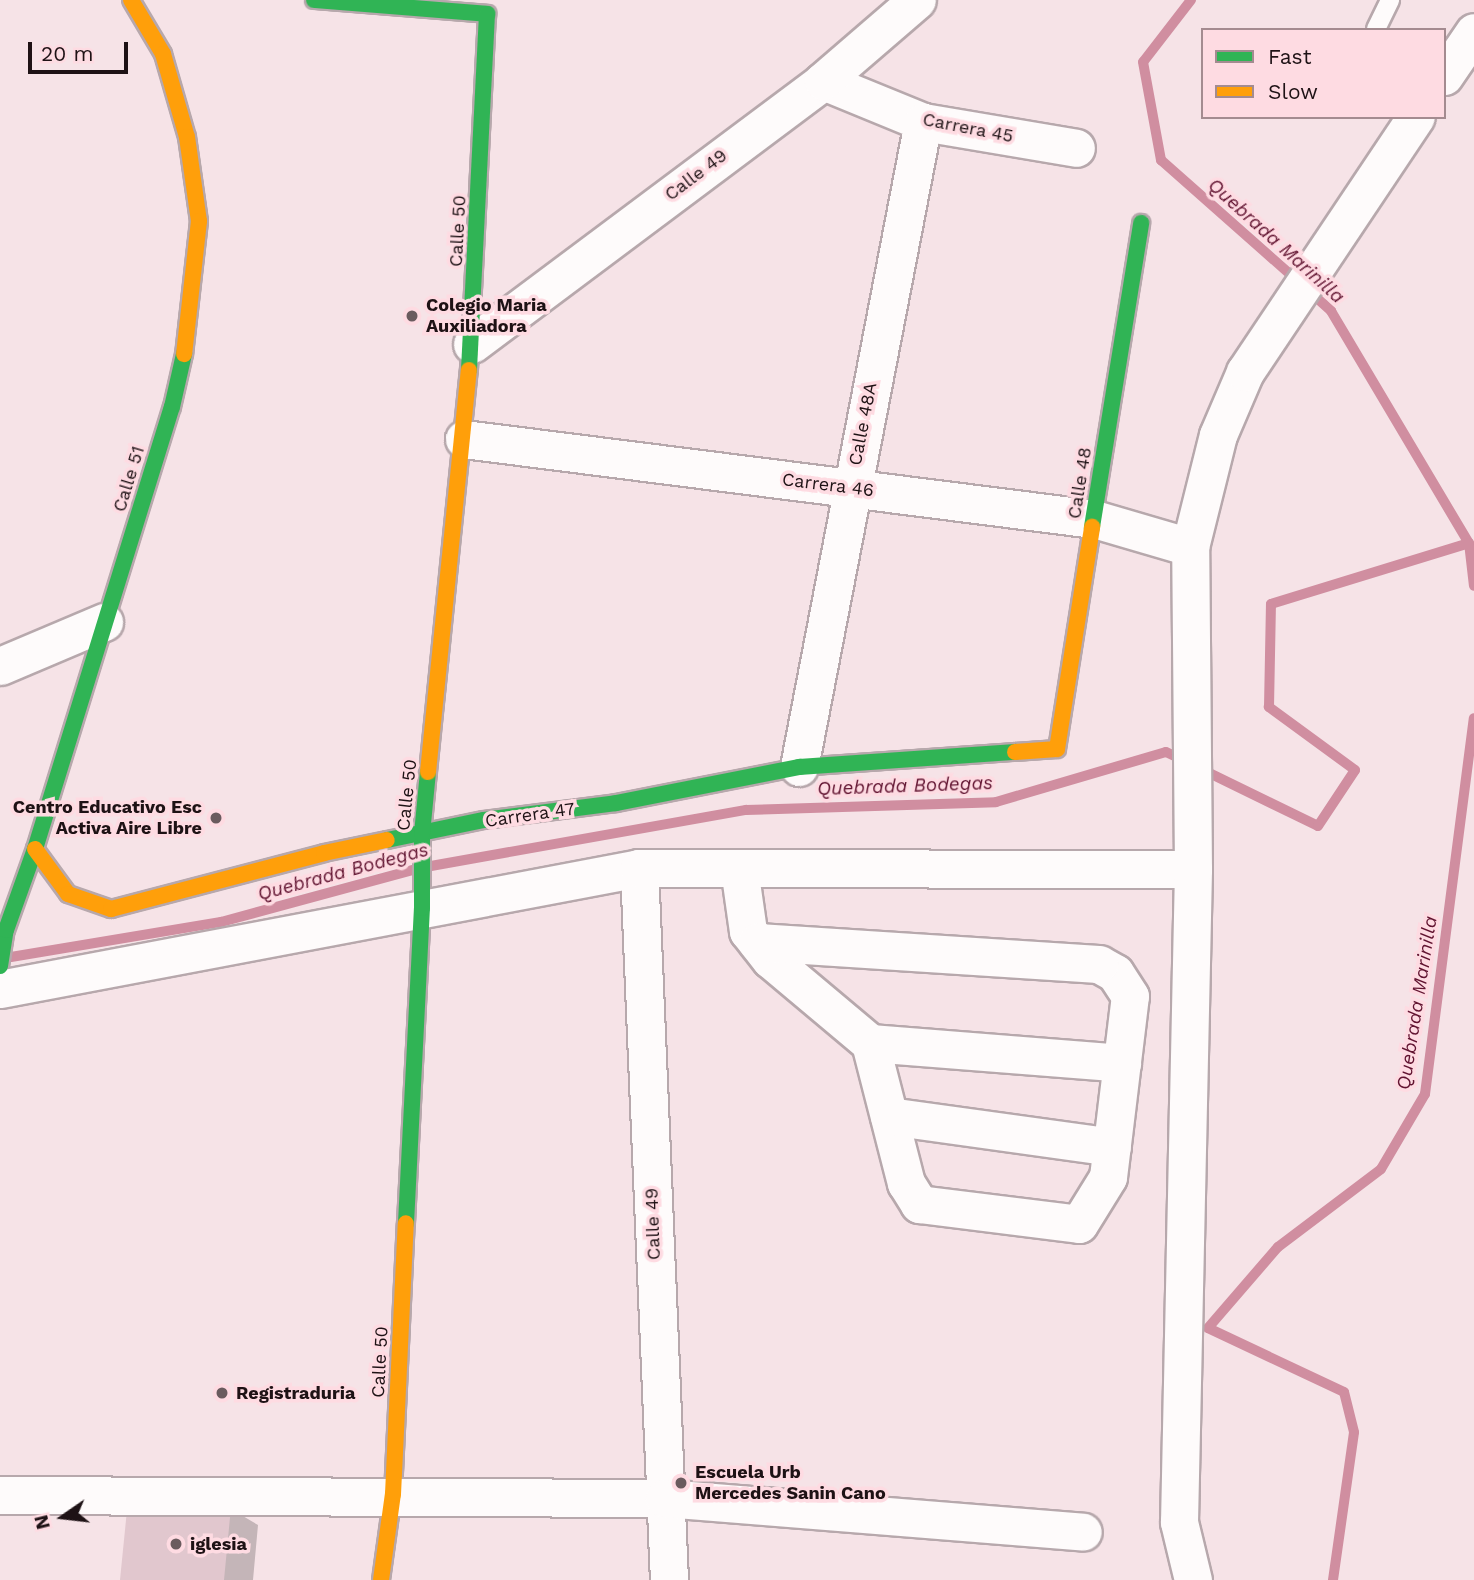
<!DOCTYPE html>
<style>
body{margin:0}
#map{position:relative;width:1474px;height:1580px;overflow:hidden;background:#f6e3e7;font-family:"Work Sans",sans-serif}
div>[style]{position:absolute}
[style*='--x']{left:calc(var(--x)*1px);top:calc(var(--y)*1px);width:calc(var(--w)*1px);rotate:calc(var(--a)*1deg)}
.shadow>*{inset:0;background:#0003}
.stream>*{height:10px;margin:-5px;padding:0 5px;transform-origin:5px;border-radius:5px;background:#d08ea0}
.building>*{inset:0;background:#e1c7ce}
.roads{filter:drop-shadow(2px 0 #b7a8ac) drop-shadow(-2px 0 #b7a8ac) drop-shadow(0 2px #b7a8ac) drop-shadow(0 -2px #b7a8ac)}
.lane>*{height:18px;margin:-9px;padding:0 9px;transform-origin:9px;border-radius:9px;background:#fefbfb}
.street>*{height:37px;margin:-18.5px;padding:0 18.5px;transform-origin:18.5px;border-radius:18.5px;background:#fefbfb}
.fast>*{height:16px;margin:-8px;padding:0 8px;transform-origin:8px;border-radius:8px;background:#30b455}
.slow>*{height:16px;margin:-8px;padding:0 8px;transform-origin:8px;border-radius:8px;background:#ff9f0a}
.dots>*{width:19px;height:19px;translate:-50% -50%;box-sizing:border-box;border:4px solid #fedbe2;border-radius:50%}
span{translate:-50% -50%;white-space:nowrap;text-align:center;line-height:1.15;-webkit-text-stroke:7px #fedbe2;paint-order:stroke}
.street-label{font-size:18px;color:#1e1215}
.poi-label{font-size:18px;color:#1e1215;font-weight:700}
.left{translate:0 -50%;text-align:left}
.right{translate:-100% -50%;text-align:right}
.water-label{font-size:19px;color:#611330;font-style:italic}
.legend{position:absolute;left:1201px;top:28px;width:245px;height:91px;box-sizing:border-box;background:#fedbe2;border:2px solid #a48b90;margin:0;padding:9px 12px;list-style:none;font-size:21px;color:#1e1215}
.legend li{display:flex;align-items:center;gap:14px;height:35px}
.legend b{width:35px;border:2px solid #a48b90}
.north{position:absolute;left:28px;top:1482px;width:70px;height:70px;-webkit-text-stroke:5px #fedbe2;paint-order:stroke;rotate:256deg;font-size:19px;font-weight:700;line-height:28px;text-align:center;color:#1e1215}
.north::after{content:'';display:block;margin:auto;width:24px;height:32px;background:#1e1215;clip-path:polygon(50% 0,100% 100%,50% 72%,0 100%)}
.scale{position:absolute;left:28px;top:42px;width:100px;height:32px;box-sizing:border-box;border:4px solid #1e1215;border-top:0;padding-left:9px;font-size:21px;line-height:24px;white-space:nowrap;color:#1e1215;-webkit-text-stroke:5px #fedbe2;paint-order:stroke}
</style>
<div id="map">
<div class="shadow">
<i style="clip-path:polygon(231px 1509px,258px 1525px,253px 1580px,121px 1580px)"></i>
</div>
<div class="stream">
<i style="--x:1191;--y:0;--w:78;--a:127.7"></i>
<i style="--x:1143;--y:62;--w:100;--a:79.6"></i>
<i style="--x:1161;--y:160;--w:183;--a:41.5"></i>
<i style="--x:1309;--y:291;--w:30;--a:42"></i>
<i style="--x:1331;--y:311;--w:270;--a:59.3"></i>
<i style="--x:1469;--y:543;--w:43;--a:83.4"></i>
<i style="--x:1199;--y:768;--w:132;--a:26"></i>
<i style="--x:1318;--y:826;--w:67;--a:-56.5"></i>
<i style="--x:1355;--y:770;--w:107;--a:-143.8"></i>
<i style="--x:1269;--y:707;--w:103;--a:-88.9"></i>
<i style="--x:1271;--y:604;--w:207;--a:-17.1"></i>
<i style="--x:431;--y:866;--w:320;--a:-10.1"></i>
<i style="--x:746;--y:810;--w:250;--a:-1.8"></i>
<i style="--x:996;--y:802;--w:177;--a:-16.4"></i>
<i style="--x:1166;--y:752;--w:21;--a:25"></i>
<i style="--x:11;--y:957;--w:213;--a:-9.5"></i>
<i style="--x:221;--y:922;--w:199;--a:-15.2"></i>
<i style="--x:1333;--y:1580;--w:149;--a:-81.9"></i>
<i style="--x:1354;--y:1432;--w:41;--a:-104"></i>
<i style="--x:1344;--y:1392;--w:150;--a:-154.8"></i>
<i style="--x:1208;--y:1328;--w:107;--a:-49.2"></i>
<i style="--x:1278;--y:1247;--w:129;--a:-37.1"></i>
<i style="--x:1381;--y:1169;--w:87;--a:-59.6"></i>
<i style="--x:1425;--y:1094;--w:379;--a:-82.6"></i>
</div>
<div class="building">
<i style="clip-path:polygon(128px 1500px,231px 1507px,224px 1580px,120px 1580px)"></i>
</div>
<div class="roads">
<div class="lane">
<i style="--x:1376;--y:29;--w:32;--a:-64"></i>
</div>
<div class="street">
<i style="--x:1444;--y:76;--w:53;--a:-55.7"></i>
<i style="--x:823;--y:81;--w:108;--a:22.3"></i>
<i style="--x:923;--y:122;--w:155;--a:9.6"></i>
<i style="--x:472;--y:344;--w:439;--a:-36.8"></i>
<i style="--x:823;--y:81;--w:124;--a:-40.8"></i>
<i style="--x:464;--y:439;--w:635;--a:7.24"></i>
<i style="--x:1094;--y:519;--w:100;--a:16.3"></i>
<i style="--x:0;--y:666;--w:113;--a:-22.9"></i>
<i style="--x:799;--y:767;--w:657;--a:-79.12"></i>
<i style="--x:639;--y:868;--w:713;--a:87.59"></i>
<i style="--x:739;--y:868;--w:64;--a:81.9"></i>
<i style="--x:748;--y:931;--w:36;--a:52"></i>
<i style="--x:770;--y:959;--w:131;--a:40"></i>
<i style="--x:870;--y:1043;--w:145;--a:75.6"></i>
<i style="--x:906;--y:1183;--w:25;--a:58"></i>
<i style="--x:919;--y:1204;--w:161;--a:7.1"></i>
<i style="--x:1079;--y:1224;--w:55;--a:-58.3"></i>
<i style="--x:1108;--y:1177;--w:182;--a:-83.1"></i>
<i style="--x:1130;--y:996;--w:27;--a:-123"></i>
<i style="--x:1115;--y:973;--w:18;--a:-151"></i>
<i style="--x:1099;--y:964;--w:343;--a:-176.3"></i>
<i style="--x:0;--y:989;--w:650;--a:-10.72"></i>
<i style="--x:639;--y:868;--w:554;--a:0.1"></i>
<i style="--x:870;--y:1043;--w:253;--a:4.5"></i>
<i style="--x:889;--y:1116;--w:225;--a:7.9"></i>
<i style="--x:0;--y:1495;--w:664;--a:0.26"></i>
<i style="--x:664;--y:1498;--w:420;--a:4.6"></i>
<i style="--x:1193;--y:1580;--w:60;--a:-103.6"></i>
<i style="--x:1179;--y:1522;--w:653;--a:-88.77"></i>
<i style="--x:1193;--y:869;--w:322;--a:-90.5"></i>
<i style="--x:1190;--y:547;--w:115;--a:-76"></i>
<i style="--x:1218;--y:435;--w:69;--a:-66.8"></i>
<i style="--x:1245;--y:372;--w:307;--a:-56.2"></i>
</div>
<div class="fast">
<i style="--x:314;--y:0;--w:174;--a:4.6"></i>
<i style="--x:487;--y:14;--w:356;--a:92.9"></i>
<i style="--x:1092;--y:527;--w:308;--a:-80.8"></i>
<i style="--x:387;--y:840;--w:99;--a:-11.7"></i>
<i style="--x:484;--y:820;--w:133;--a:-7.3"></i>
<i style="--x:616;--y:803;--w:187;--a:-11.1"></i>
<i style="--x:799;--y:767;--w:217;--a:-4"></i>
<i style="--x:0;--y:966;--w:36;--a:-81"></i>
<i style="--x:6;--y:930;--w:86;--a:-70.3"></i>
<i style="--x:35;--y:849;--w:463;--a:-72.8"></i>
<i style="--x:172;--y:407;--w:54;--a:-77.2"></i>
<i style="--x:406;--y:1223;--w:315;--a:-87.1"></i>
<i style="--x:422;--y:908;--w:74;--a:-90"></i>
<i style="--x:422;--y:834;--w:62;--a:-84.5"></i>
</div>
<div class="slow">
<i style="--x:131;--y:0;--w:63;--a:59.3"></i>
<i style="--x:163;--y:54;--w:86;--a:73.9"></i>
<i style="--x:187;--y:137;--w:85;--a:81.9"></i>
<i style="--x:199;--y:221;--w:134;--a:96.4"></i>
<i style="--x:1015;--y:752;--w:42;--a:-4.1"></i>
<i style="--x:1057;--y:749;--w:225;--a:-81"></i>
<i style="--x:428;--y:772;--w:404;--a:-84.2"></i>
<i style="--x:35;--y:849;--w:56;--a:53.7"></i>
<i style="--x:68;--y:894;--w:46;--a:19.2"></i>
<i style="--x:111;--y:909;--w:220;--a:-14.7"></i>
<i style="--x:324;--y:853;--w:64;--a:-11.7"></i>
<i style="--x:381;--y:1580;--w:87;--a:-82.1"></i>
<i style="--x:393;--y:1494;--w:271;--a:-87.3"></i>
</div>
</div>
<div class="dots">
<i style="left:412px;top:316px;background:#6a5b5e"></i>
<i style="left:216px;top:818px;background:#6a5b5e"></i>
<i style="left:222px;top:1393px;background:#6a5b5e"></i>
<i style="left:681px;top:1483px;background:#6a5b5e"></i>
<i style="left:176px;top:1544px;background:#6a5b5e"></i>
</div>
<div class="street-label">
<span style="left:968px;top:128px;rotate:11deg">Carrera 45</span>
<span style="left:696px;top:175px;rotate:-37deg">Calle 49</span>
<span style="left:458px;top:231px;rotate:-87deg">Calle 50</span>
<span style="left:863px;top:424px;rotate:-79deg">Calle 48A</span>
<span style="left:129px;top:479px;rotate:-73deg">Calle 51</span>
<span style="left:1080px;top:483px;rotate:-81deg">Calle 48</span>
<span style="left:828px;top:485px;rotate:7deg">Carrera 46</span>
<span style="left:407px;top:795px;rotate:-84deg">Calle 50</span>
<span style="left:530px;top:815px;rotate:-8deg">Carrera 47</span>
<span style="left:653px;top:1224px;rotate:-92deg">Calle 49</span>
<span style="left:380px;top:1362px;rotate:-87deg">Calle 50</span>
</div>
<div class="poi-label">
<span class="left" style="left:426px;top:316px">Colegio Maria<br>Auxiliadora</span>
<span class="right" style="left:202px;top:818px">Centro Educativo Esc<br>Activa Aire Libre</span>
<span class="left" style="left:236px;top:1393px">Registraduria</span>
<span class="left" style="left:695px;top:1483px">Escuela Urb<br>Mercedes Sanin Cano</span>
<span class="left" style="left:190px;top:1544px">iglesia</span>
</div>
<div class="water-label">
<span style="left:1276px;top:241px;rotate:42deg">Quebrada Marinilla</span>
<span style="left:905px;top:786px;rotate:-2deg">Quebrada Bodegas</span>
<span style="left:343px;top:872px;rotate:-15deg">Quebrada Bodegas</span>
<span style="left:1417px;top:1003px;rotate:-81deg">Quebrada Marinilla</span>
</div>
<ul class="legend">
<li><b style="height:9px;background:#30b455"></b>Fast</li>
<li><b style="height:9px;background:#ff9f0a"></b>Slow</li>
</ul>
<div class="north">N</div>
<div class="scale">20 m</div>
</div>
